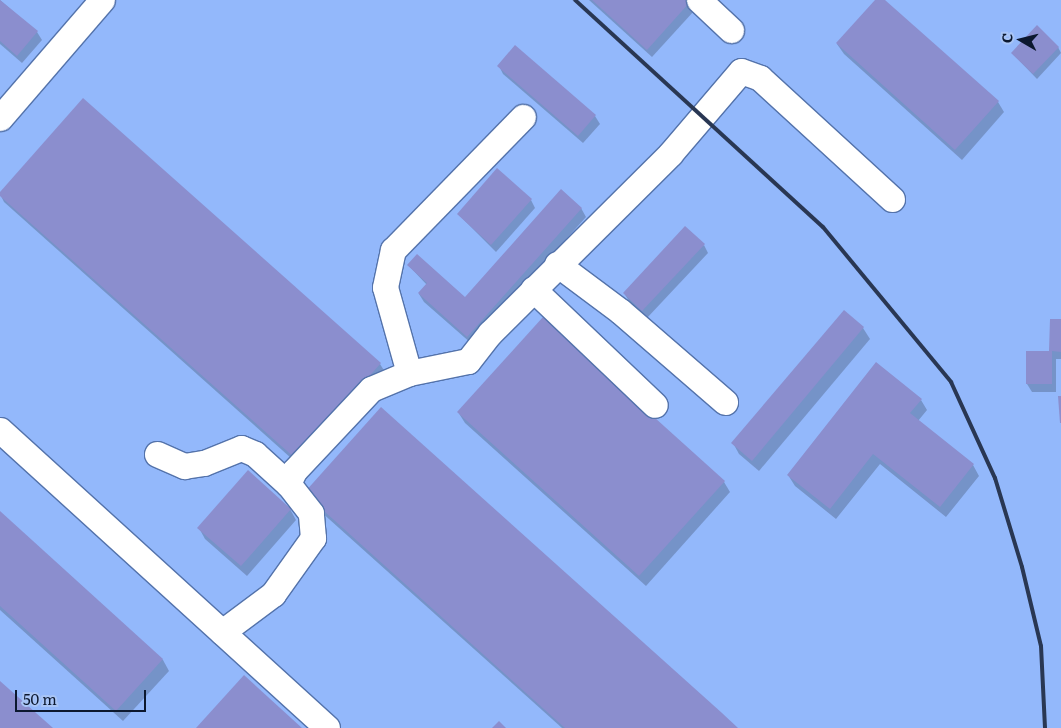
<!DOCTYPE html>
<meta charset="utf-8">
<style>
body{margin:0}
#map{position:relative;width:1061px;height:728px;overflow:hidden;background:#a9c5f6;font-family:Literata,serif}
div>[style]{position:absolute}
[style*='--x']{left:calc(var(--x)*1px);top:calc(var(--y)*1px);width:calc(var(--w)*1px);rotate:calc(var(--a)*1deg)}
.built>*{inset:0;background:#93b8fb}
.shadow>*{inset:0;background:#0003}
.building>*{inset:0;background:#8b8ece}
.roads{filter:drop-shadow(1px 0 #5473ab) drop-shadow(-1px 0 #5473ab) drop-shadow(0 1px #5473ab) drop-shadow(0 -1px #5473ab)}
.minor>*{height:25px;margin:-12.5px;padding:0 12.5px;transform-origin:12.5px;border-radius:12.5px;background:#fff}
.rail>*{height:4px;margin:-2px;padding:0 2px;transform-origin:2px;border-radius:2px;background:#293753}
span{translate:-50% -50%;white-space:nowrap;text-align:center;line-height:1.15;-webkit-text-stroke:4.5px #a9c5f6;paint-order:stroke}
.north{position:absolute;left:996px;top:15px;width:50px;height:50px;-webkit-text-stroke:4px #a9c5f6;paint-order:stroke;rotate:278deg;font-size:14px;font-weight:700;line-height:20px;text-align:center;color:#0c182f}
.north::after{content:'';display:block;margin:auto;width:18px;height:22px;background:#0c182f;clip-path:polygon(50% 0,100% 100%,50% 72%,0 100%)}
.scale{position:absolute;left:15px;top:690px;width:131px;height:22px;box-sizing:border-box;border:2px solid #0c182f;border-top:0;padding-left:6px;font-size:15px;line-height:18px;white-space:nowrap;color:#0c182f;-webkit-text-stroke:4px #a9c5f6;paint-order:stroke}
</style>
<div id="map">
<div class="built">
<i style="clip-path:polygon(0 0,1061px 0,1061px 728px,0 728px)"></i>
</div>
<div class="shadow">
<i style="clip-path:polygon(0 0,37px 32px,42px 40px,22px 63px,0 44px)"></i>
<i style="clip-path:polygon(589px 0,686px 0,694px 11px,652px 57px)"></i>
<i style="clip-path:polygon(876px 0,883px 0,998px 102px,1004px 112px,962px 160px,844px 54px,837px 44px)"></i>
<i style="clip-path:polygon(1058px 47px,1061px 53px,1037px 79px,1012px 53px)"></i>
<i style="clip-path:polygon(499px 66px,595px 116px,600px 124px,583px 143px,503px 74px)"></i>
<i style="clip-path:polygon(83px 100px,380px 364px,385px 372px,301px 467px,4px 202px,0 194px)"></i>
<i style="clip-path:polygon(531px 200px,535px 208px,496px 252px,458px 214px)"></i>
<i style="clip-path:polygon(581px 208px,586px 217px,472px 344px,424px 302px,419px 294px,427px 285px,408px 265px,465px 299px)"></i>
<i style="clip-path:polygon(704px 245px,708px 253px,647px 318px,629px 301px,624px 293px)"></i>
<i style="clip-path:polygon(844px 312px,863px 328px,870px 339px,759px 471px,739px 454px,733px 443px)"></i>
<i style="clip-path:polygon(1061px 321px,1061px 359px,1056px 359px,1056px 392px,1032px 392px,1027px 384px,1050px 352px)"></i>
<i style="clip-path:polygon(921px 400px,927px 410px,918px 421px,973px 465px,979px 476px,946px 517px,880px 464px,836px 519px,795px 486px,788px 475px)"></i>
<i style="clip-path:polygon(458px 412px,724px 482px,730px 492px,646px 586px,465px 423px)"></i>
<i style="clip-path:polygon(310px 502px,736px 728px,562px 728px)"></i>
<i style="clip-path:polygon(290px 509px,296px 520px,247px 576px,205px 539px,199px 528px)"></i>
<i style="clip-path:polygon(0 512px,163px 660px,169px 671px,123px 721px,0 610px)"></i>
</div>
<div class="building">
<i style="clip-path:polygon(0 0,38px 31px,17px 56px,0 41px)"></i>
<i style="clip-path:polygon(592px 0,688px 0,690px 2px,647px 50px)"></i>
<i style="clip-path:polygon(875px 0,885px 0,999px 101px,955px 150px,836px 43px)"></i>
<i style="clip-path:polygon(1037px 25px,1059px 47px,1033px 74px,1011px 53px)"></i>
<i style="clip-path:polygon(515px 45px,596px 115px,578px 136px,497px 66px)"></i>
<i style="clip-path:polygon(83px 98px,381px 363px,296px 459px,0 196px,0 192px)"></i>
<i style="clip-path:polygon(497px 168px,532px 199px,491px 245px,457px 214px)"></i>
<i style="clip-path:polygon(561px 189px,582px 208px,467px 337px,418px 293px,427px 283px,407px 265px,417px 254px,465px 297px)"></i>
<i style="clip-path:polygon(685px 226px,705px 244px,642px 311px,623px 293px)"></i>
<i style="clip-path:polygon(844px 310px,864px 327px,752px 461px,731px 443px)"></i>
<i style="clip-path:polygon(543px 317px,725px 481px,639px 576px,457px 412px)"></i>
<i style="clip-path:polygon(1050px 319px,1061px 319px,1061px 352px,1052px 351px,1052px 384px,1026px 384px,1026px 351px,1049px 351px)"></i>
<i style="clip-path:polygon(876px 362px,922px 399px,910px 413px,974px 464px,940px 507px,873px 454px,830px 509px,787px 475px)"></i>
<i style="clip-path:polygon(1058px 396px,1061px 396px,1061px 423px,1060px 423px)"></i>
<i style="clip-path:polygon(381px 407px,722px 713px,738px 728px,565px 728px,304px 493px)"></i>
<i style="clip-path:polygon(248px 470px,291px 509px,241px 566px,197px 528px)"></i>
<i style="clip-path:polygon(0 511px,163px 659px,116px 711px,0 606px)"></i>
<i style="clip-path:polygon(244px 675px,302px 728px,196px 728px)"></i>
<i style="clip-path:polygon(0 681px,53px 728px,0 728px)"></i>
<i style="clip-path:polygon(499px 721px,506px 728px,492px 728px)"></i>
</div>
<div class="roads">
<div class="minor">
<i style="--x:699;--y:0;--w:44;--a:43.2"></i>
<i style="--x:0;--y:118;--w:156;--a:-49.2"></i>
<i style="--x:557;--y:264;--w:79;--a:36.7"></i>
<i style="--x:620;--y:311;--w:139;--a:40.9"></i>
<i style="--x:533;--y:289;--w:168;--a:43.6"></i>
<i style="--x:409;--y:373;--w:89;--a:-105.6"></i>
<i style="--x:385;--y:287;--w:38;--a:-78"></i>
<i style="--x:393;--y:250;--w:186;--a:-45.7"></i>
<i style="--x:0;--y:430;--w:442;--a:42.3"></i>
<i style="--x:157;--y:454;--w:30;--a:24"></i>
<i style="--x:184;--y:466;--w:20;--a:-9"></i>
<i style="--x:204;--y:463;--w:40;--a:-22"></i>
<i style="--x:241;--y:448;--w:15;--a:23"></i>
<i style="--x:255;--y:454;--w:45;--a:42.3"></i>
<i style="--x:222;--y:632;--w:64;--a:-36.7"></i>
<i style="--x:273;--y:594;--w:69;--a:-54.5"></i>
<i style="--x:313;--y:538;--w:25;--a:-95"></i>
<i style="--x:311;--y:513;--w:37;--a:-128"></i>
<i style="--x:288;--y:484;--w:14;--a:-65"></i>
<i style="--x:294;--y:471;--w:112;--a:-46.8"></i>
<i style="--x:371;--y:389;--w:41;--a:-22.8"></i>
<i style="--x:409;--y:373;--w:60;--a:-11.5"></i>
<i style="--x:468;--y:361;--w:36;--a:-52"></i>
<i style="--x:490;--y:333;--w:254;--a:-44.8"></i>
<i style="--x:670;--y:154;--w:109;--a:-49.5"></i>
<i style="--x:741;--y:71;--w:20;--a:20"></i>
<i style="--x:760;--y:78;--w:179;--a:42.5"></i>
</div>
</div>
<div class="rail">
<i style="--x:575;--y:0;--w:336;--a:42.5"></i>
<i style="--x:823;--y:227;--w:201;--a:50.4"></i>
<i style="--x:951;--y:382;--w:106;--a:65.4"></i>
<i style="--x:995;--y:478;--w:93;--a:73.1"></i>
<i style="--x:1022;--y:567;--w:81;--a:76.5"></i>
<i style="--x:1041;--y:646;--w:82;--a:87.2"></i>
</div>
<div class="north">С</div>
<div class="scale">50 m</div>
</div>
